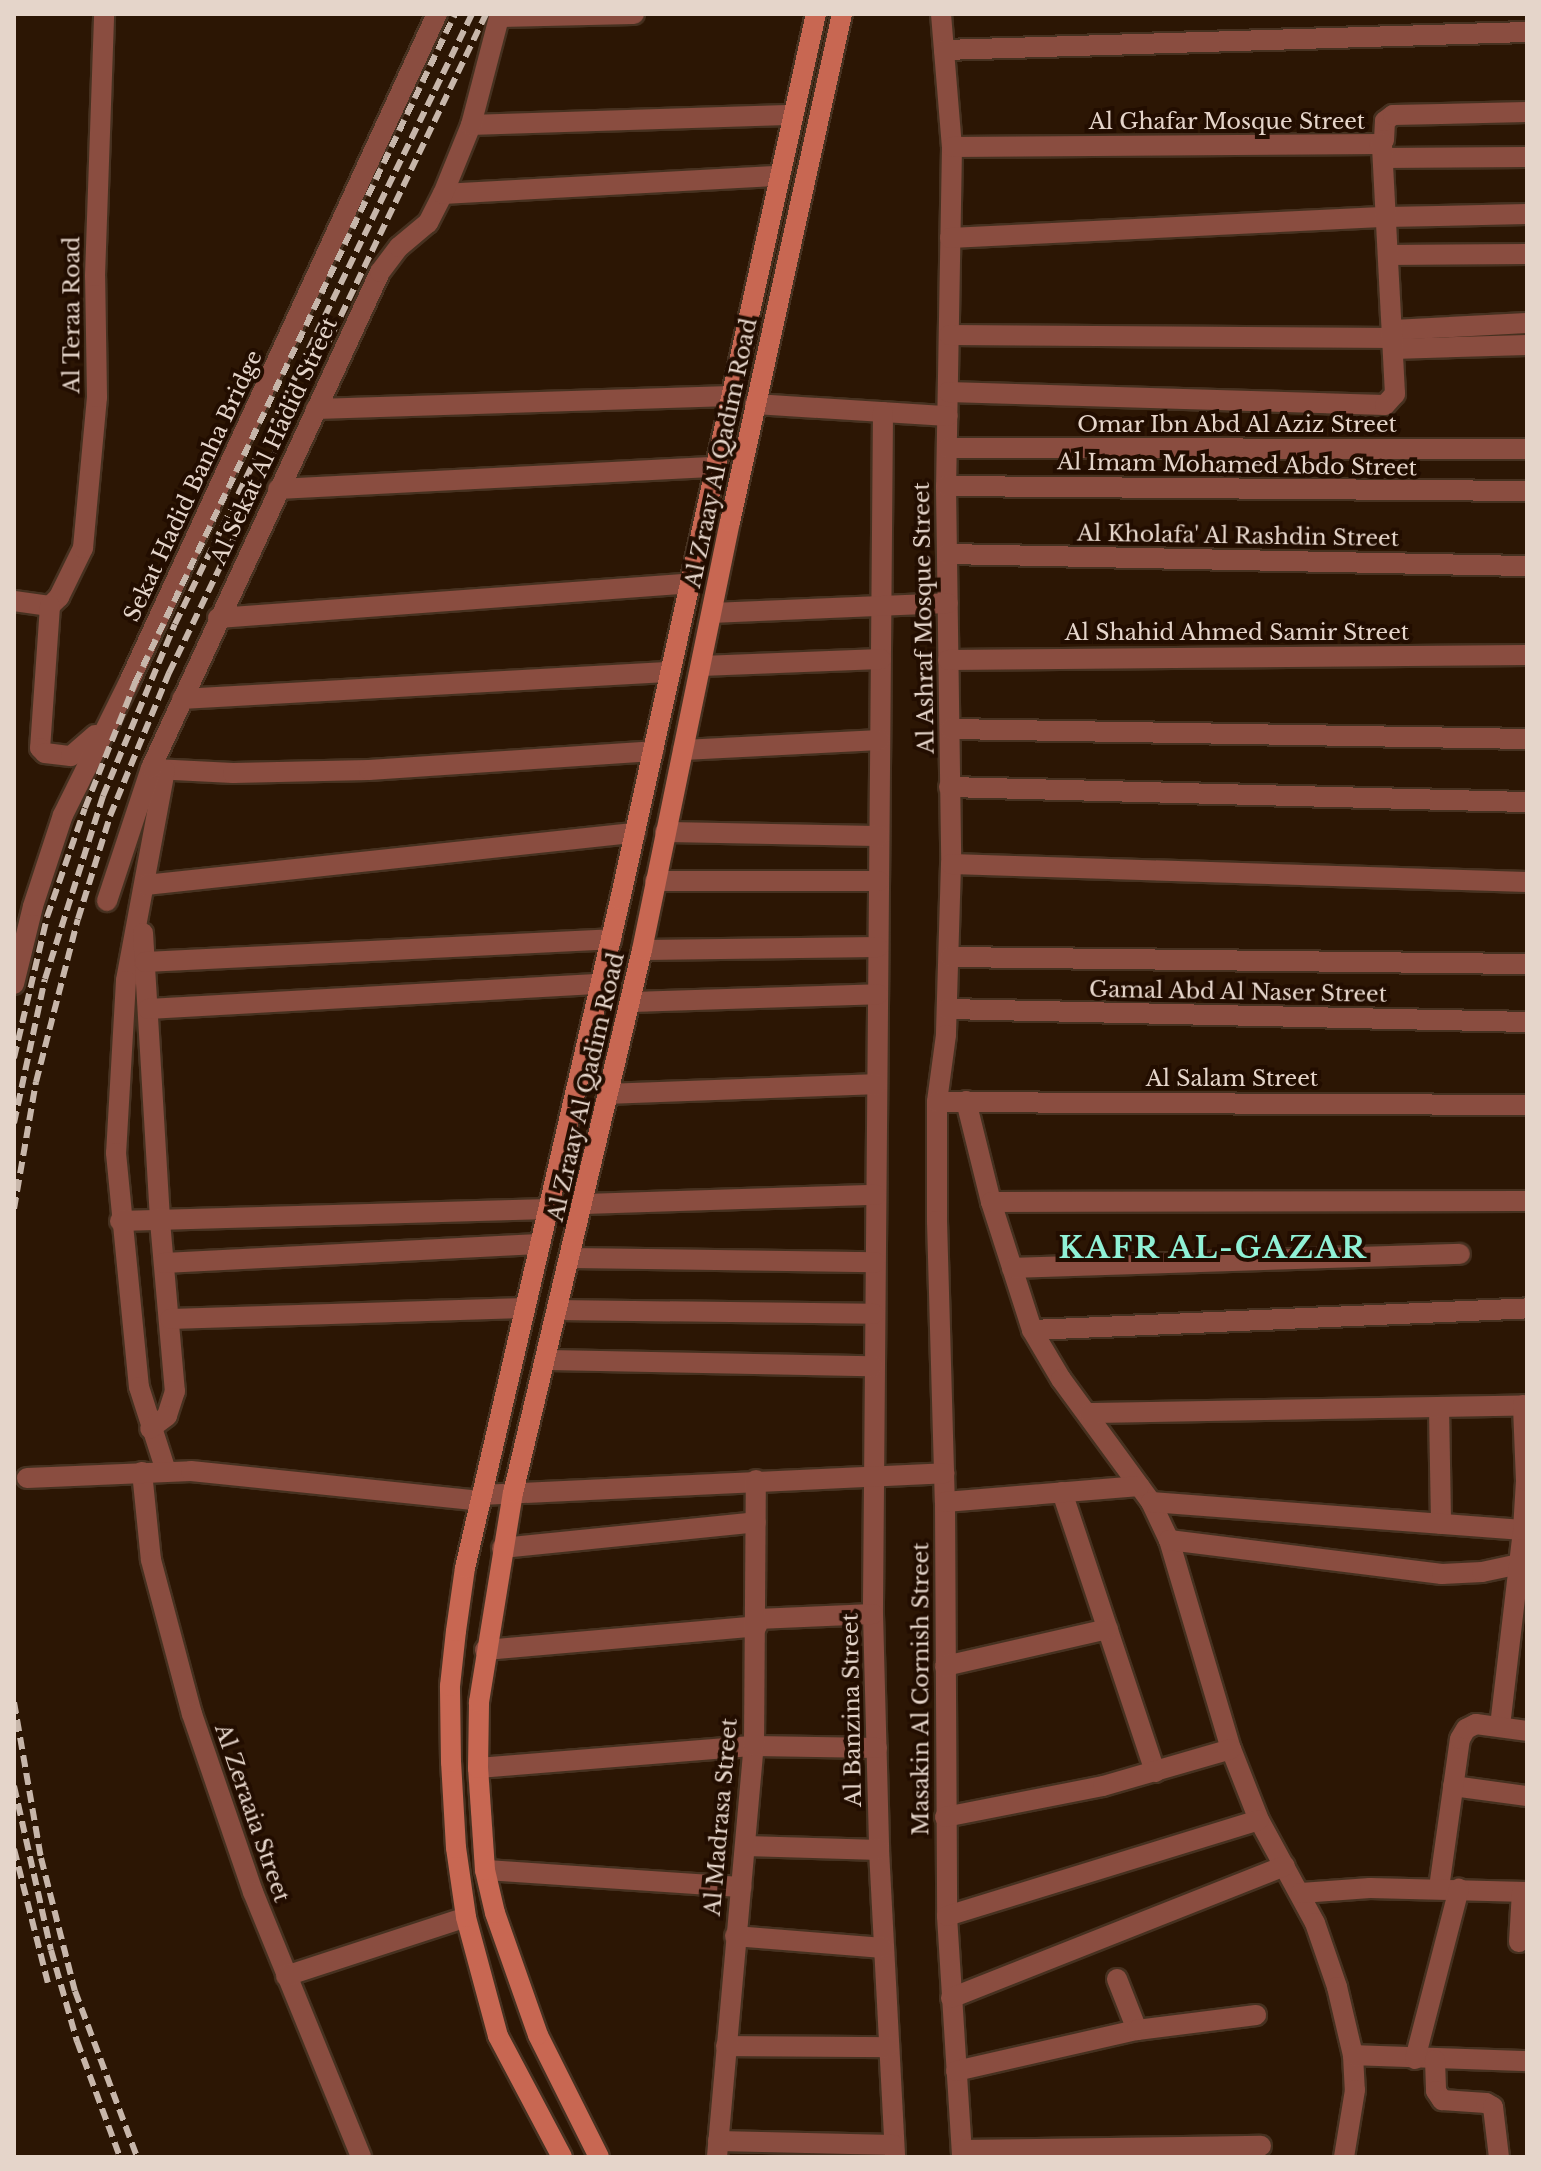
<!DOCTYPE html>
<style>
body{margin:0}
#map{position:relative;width:1541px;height:2171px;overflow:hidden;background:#2c1604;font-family:"Libre Baskerville",serif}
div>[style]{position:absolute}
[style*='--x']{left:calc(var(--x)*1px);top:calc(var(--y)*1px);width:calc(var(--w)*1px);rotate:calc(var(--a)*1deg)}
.roads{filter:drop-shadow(2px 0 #463120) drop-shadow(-2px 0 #463120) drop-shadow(0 2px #463120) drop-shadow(0 -2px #463120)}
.minor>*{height:20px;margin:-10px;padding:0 10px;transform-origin:10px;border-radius:10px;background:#8a4d40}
.secondary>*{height:20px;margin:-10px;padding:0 10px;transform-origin:10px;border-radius:10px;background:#c86752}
.rail>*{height:6px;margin-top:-3px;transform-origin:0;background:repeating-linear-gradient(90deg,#c7b6aa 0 12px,transparent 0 18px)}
span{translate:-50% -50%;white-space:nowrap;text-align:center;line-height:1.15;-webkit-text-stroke:8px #220d00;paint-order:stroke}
.street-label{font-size:22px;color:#e5d5ca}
.district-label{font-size:30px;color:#90f1d6;font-weight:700;letter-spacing:2px}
.frame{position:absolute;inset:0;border:16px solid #e5d5ca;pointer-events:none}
</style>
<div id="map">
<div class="roads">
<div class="minor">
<i style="--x:941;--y:14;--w:133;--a:85.3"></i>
<i style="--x:952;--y:147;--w:339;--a:91"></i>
<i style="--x:946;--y:486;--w:378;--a:89.2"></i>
<i style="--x:951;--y:864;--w:171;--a:91.7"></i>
<i style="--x:946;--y:1035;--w:68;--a:97.7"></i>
<i style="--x:937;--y:1102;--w:119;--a:90"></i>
<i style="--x:937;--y:1221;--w:281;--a:88.4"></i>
<i style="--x:945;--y:1502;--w:414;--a:89.7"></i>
<i style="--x:947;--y:1916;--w:241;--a:86.4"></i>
<i style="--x:499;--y:17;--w:135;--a:-1.3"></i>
<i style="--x:944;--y:50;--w:583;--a:-1.77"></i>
<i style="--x:471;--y:125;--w:322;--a:-1.8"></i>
<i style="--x:952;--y:147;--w:427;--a:-0.4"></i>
<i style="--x:1379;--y:144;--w:6;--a:-39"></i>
<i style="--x:1384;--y:140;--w:19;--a:-87"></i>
<i style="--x:1385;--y:121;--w:10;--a:-37"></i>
<i style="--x:1393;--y:115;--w:134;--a:-1.3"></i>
<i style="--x:1383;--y:158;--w:144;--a:-0.4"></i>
<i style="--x:443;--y:194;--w:336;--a:-3.1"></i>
<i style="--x:950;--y:238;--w:437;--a:-2.8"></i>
<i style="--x:1386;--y:217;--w:141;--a:-1.2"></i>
<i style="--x:1388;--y:255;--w:139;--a:-0.4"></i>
<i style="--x:1393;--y:330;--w:134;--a:-3"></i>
<i style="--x:949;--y:335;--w:444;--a:0.4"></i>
<i style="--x:1393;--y:349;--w:134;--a:-1.7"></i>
<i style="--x:948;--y:392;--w:437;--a:1.7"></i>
<i style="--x:1385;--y:405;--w:15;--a:-48"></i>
<i style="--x:1395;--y:394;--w:251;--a:-93"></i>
<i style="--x:755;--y:404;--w:193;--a:3.6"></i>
<i style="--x:316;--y:409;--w:415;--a:-1.8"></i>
<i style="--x:883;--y:412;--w:1202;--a:90.48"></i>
<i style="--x:873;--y:1614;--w:236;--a:88.5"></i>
<i style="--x:879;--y:1850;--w:307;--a:87"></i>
<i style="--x:948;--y:448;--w:579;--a:0.1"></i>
<i style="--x:946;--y:486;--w:581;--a:0.49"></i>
<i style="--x:278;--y:489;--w:438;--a:-2.9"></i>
<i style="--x:947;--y:554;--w:580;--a:1.19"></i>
<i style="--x:14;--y:601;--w:36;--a:8"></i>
<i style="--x:50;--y:606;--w:13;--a:-45"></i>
<i style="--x:59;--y:597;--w:55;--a:-63.9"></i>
<i style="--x:83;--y:548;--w:152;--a:-84.7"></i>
<i style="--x:97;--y:397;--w:121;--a:-90.9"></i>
<i style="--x:95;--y:276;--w:262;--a:-88"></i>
<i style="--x:50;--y:606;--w:142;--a:94"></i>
<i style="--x:40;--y:748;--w:7;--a:45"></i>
<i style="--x:45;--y:753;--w:26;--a:7"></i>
<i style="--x:71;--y:756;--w:32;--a:-41"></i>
<i style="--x:712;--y:613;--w:236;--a:-2.4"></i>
<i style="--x:218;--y:618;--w:473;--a:-4.2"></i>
<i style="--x:948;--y:660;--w:579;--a:-0.49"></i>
<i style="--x:701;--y:666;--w:180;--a:-2.2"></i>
<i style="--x:182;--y:699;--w:489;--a:-3.2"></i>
<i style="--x:950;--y:729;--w:577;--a:0.99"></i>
<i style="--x:683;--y:750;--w:197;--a:-2.9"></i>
<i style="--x:154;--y:769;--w:79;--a:2.9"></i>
<i style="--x:233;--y:773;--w:136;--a:-1.3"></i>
<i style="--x:369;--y:770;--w:285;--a:-3.8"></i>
<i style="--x:165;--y:770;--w:215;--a:100.5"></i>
<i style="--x:126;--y:981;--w:172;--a:93.3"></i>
<i style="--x:116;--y:1153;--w:235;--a:84.4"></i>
<i style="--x:139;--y:1387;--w:88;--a:72.2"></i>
<i style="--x:949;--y:787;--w:578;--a:1.49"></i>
<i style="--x:665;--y:832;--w:214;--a:1.1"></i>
<i style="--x:951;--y:864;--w:576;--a:1.79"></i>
<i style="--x:655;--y:881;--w:224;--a:0"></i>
<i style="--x:146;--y:885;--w:492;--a:-6.1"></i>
<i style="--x:107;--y:901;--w:140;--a:-71.7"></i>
<i style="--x:151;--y:768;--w:546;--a:-65.22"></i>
<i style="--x:380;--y:272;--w:31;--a:-53"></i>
<i style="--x:399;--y:247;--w:38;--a:-40"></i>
<i style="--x:428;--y:223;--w:33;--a:-63"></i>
<i style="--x:443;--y:194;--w:74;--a:-67.9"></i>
<i style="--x:471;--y:125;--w:115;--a:-75.4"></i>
<i style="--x:143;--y:933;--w:289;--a:86.6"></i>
<i style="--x:160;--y:1221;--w:171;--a:85"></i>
<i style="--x:175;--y:1391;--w:26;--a:108"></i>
<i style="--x:167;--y:1416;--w:21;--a:143"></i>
<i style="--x:642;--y:950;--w:236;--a:-0.7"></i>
<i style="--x:950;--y:957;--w:577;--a:0.7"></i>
<i style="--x:145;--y:962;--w:467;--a:-2.8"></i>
<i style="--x:14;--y:984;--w:80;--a:-76.3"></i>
<i style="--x:33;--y:906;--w:96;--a:-71.8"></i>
<i style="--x:63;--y:815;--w:148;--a:-63.6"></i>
<i style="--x:129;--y:682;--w:736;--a:-65.25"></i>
<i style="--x:630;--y:1002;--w:248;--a:-1.8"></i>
<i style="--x:148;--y:1009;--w:453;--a:-3.2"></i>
<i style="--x:947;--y:1009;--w:580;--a:1.28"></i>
<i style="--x:608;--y:1094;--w:269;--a:-2.1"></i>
<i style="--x:966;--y:1101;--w:104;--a:76.1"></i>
<i style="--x:991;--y:1202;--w:134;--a:72.2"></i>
<i style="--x:1032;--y:1330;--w:57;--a:59.4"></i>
<i style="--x:1061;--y:1379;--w:152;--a:53.8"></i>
<i style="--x:1151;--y:1502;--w:42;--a:64.7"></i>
<i style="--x:1169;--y:1540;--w:218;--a:73.5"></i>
<i style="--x:1231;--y:1749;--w:76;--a:68.5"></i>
<i style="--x:1259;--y:1820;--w:117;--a:61.5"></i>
<i style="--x:1315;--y:1923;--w:68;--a:71"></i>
<i style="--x:1337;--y:1987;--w:70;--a:76.8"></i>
<i style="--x:1353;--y:2055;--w:35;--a:87"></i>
<i style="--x:1355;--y:2090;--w:68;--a:99.3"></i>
<i style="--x:937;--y:1102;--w:590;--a:0.29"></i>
<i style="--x:991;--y:1202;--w:536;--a:-0.11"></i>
<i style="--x:584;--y:1204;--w:292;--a:-1.8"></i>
<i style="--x:120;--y:1221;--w:428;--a:-1.6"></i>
<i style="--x:571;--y:1258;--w:304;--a:0.8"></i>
<i style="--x:164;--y:1263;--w:375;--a:-2.9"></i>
<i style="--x:1012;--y:1268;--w:448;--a:-1.8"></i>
<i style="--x:557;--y:1310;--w:317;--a:0.7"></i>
<i style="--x:170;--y:1319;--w:354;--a:-1.8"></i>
<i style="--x:1032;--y:1330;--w:495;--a:-2.5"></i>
<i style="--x:546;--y:1360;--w:327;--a:1.1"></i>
<i style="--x:1439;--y:1407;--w:117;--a:89"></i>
<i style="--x:1089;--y:1413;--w:438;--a:-1"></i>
<i style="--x:142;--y:1472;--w:88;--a:84.2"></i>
<i style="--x:151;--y:1560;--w:159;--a:75.1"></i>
<i style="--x:192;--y:1714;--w:188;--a:71.1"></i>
<i style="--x:253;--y:1892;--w:286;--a:67.8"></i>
<i style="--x:27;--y:1478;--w:164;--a:-2.4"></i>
<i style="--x:191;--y:1471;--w:291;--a:5.9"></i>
<i style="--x:1062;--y:1492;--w:295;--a:71.6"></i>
<i style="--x:481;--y:1495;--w:464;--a:-2.7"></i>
<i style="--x:945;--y:1502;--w:195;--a:-4.7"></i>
<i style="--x:1151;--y:1502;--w:373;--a:4.3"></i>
<i style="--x:1169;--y:1540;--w:275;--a:7.1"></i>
<i style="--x:1442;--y:1574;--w:40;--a:-2.9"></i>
<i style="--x:1482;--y:1572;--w:39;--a:-12"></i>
<i style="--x:502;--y:1548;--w:255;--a:-5.8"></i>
<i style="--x:757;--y:1619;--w:116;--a:-2.5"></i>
<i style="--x:485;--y:1650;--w:273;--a:-5"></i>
<i style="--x:945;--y:1666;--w:167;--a:-12.8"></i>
<i style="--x:1500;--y:1726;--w:197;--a:-83.3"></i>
<i style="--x:1523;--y:1530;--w:49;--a:-86.5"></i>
<i style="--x:1526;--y:1481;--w:76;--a:-92.3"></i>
<i style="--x:478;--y:1768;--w:277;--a:-4.6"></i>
<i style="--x:754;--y:1746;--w:123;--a:0.9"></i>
<i style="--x:1453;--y:1786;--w:75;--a:7.7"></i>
<i style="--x:945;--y:1817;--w:161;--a:-11.1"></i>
<i style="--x:1103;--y:1786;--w:133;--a:-16.1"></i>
<i style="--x:747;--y:1846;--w:132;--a:1.7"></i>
<i style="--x:485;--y:1870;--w:257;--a:3.8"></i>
<i style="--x:1439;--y:1888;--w:150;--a:-82"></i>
<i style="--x:1460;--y:1739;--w:12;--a:-59"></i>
<i style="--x:1466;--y:1729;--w:11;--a:-27"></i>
<i style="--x:1476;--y:1724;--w:51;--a:7.8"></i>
<i style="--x:1301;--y:1893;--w:69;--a:-4.1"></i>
<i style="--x:1370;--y:1888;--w:157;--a:1.5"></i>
<i style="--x:947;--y:1916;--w:326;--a:-17.1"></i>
<i style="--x:735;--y:1936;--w:148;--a:4.6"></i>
<i style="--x:1519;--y:1942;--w:50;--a:-86.6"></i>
<i style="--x:286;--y:1976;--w:189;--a:-18.1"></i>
<i style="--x:1117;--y:1979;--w:55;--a:68.6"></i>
<i style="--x:951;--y:1998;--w:359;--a:-21.6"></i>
<i style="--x:726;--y:2046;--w:162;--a:0.4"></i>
<i style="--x:1353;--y:2055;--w:174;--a:2"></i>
<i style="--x:1415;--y:2059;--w:176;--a:-75.5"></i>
<i style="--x:1435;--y:2060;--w:31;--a:88"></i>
<i style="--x:1436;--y:2091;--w:11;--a:56"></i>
<i style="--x:1442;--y:2100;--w:44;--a:3.9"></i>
<i style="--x:1486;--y:2103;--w:8;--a:30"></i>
<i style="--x:1493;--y:2107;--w:50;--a:83.2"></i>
<i style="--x:956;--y:2071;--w:186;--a:-12.8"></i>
<i style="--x:1137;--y:2030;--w:120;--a:-7.2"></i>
<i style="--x:718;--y:2141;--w:176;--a:1.3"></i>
<i style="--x:962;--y:2150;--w:299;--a:-0.8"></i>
<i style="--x:717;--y:2157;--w:413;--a:-84.9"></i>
<i style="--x:754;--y:1746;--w:266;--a:-89.6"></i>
</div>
<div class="secondary">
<i style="--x:562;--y:2157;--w:137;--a:-117.9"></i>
<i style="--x:498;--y:2036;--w:123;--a:-105.1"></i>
<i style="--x:466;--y:1917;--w:70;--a:-98.2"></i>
<i style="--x:456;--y:1848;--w:86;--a:-93.3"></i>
<i style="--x:451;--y:1762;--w:76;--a:-90.8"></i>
<i style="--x:450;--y:1686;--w:55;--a:-83.8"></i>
<i style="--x:456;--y:1631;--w:64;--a:-81.9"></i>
<i style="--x:465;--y:1568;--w:686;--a:-76.94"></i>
<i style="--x:620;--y:900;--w:907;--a:-77.53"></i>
<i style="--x:599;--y:2157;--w:136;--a:-116.6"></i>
<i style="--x:538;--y:2035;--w:129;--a:-109.4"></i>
<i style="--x:495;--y:1913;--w:44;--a:-103.1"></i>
<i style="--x:485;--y:1870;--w:102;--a:-93.9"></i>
<i style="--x:478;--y:1768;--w:66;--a:-89.1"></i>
<i style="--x:479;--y:1702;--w:212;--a:-80.8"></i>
<i style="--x:513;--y:1493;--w:558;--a:-76.64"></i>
<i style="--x:642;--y:950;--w:437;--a:-78.4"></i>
<i style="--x:730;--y:522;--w:520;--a:-77.57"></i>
</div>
</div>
<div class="rail">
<i style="--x:14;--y:1058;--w:145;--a:-76.8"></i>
<i style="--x:47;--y:917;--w:115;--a:-70.8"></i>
<i style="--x:85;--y:808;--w:135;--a:-68.2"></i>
<i style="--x:135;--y:683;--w:742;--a:-64.44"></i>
<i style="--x:14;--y:1123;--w:147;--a:-77.9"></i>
<i style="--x:45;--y:979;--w:192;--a:-72.4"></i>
<i style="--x:103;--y:796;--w:186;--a:-67.3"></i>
<i style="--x:175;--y:624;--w:678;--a:-64.04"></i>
<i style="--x:14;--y:1209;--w:129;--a:-80.2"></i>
<i style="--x:36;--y:1082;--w:168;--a:-75.6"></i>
<i style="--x:78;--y:919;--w:108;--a:-72.7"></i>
<i style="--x:110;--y:816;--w:155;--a:-67.6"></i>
<i style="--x:169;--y:673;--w:731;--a:-64.31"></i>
<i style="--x:14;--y:1702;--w:158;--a:80.2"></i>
<i style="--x:41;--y:1858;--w:137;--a:75.7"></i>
<i style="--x:75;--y:1991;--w:177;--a:69.5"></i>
<i style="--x:14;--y:1786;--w:168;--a:77.3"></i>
<i style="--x:51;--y:1950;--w:95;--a:74.1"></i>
<i style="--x:77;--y:2041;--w:124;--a:69.7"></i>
<i style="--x:14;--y:1849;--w:138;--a:75.8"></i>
</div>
<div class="street-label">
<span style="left:1227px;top:122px">Al Ghafar Mosque Street</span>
<span style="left:72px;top:315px;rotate:-90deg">Al Teraa Road</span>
<span style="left:1237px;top:425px">Omar Ibn Abd Al Aziz Street</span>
<span style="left:274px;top:441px;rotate:-65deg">Al Sekat Al Hadid Street</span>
<span style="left:721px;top:453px;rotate:-78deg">Al Zraay Al Qadim Road</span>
<span style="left:1237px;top:465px;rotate:1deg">Al Imam Mohamed Abdo Street</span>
<span style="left:193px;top:486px;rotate:-65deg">Sekat Hadid Banha Bridge</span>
<span style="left:1238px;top:536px;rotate:1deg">Al Kholafa' Al Rashdin Street</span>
<span style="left:924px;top:618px;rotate:-91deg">Al Ashraf Mosque Street</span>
<span style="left:1237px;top:633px">Al Shahid Ahmed Samir Street</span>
<span style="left:1238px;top:992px;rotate:1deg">Gamal Abd Al Naser Street</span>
<span style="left:1232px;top:1079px">Al Salam Street</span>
<span style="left:586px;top:1087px;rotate:-77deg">Al Zraay Al Qadim Road</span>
<span style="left:921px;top:1689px;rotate:-90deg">Masakin Al Cornish Street</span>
<span style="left:852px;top:1710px;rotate:-91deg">Al Banzina Street</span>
<span style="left:252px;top:1813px;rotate:71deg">Al Zeraaia Street</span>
<span style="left:721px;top:1817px;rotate:-85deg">Al Madrasa Street</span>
</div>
<div class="district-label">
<span style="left:1213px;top:1248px">KAFR AL-GAZAR</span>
</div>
<div class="frame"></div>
</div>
